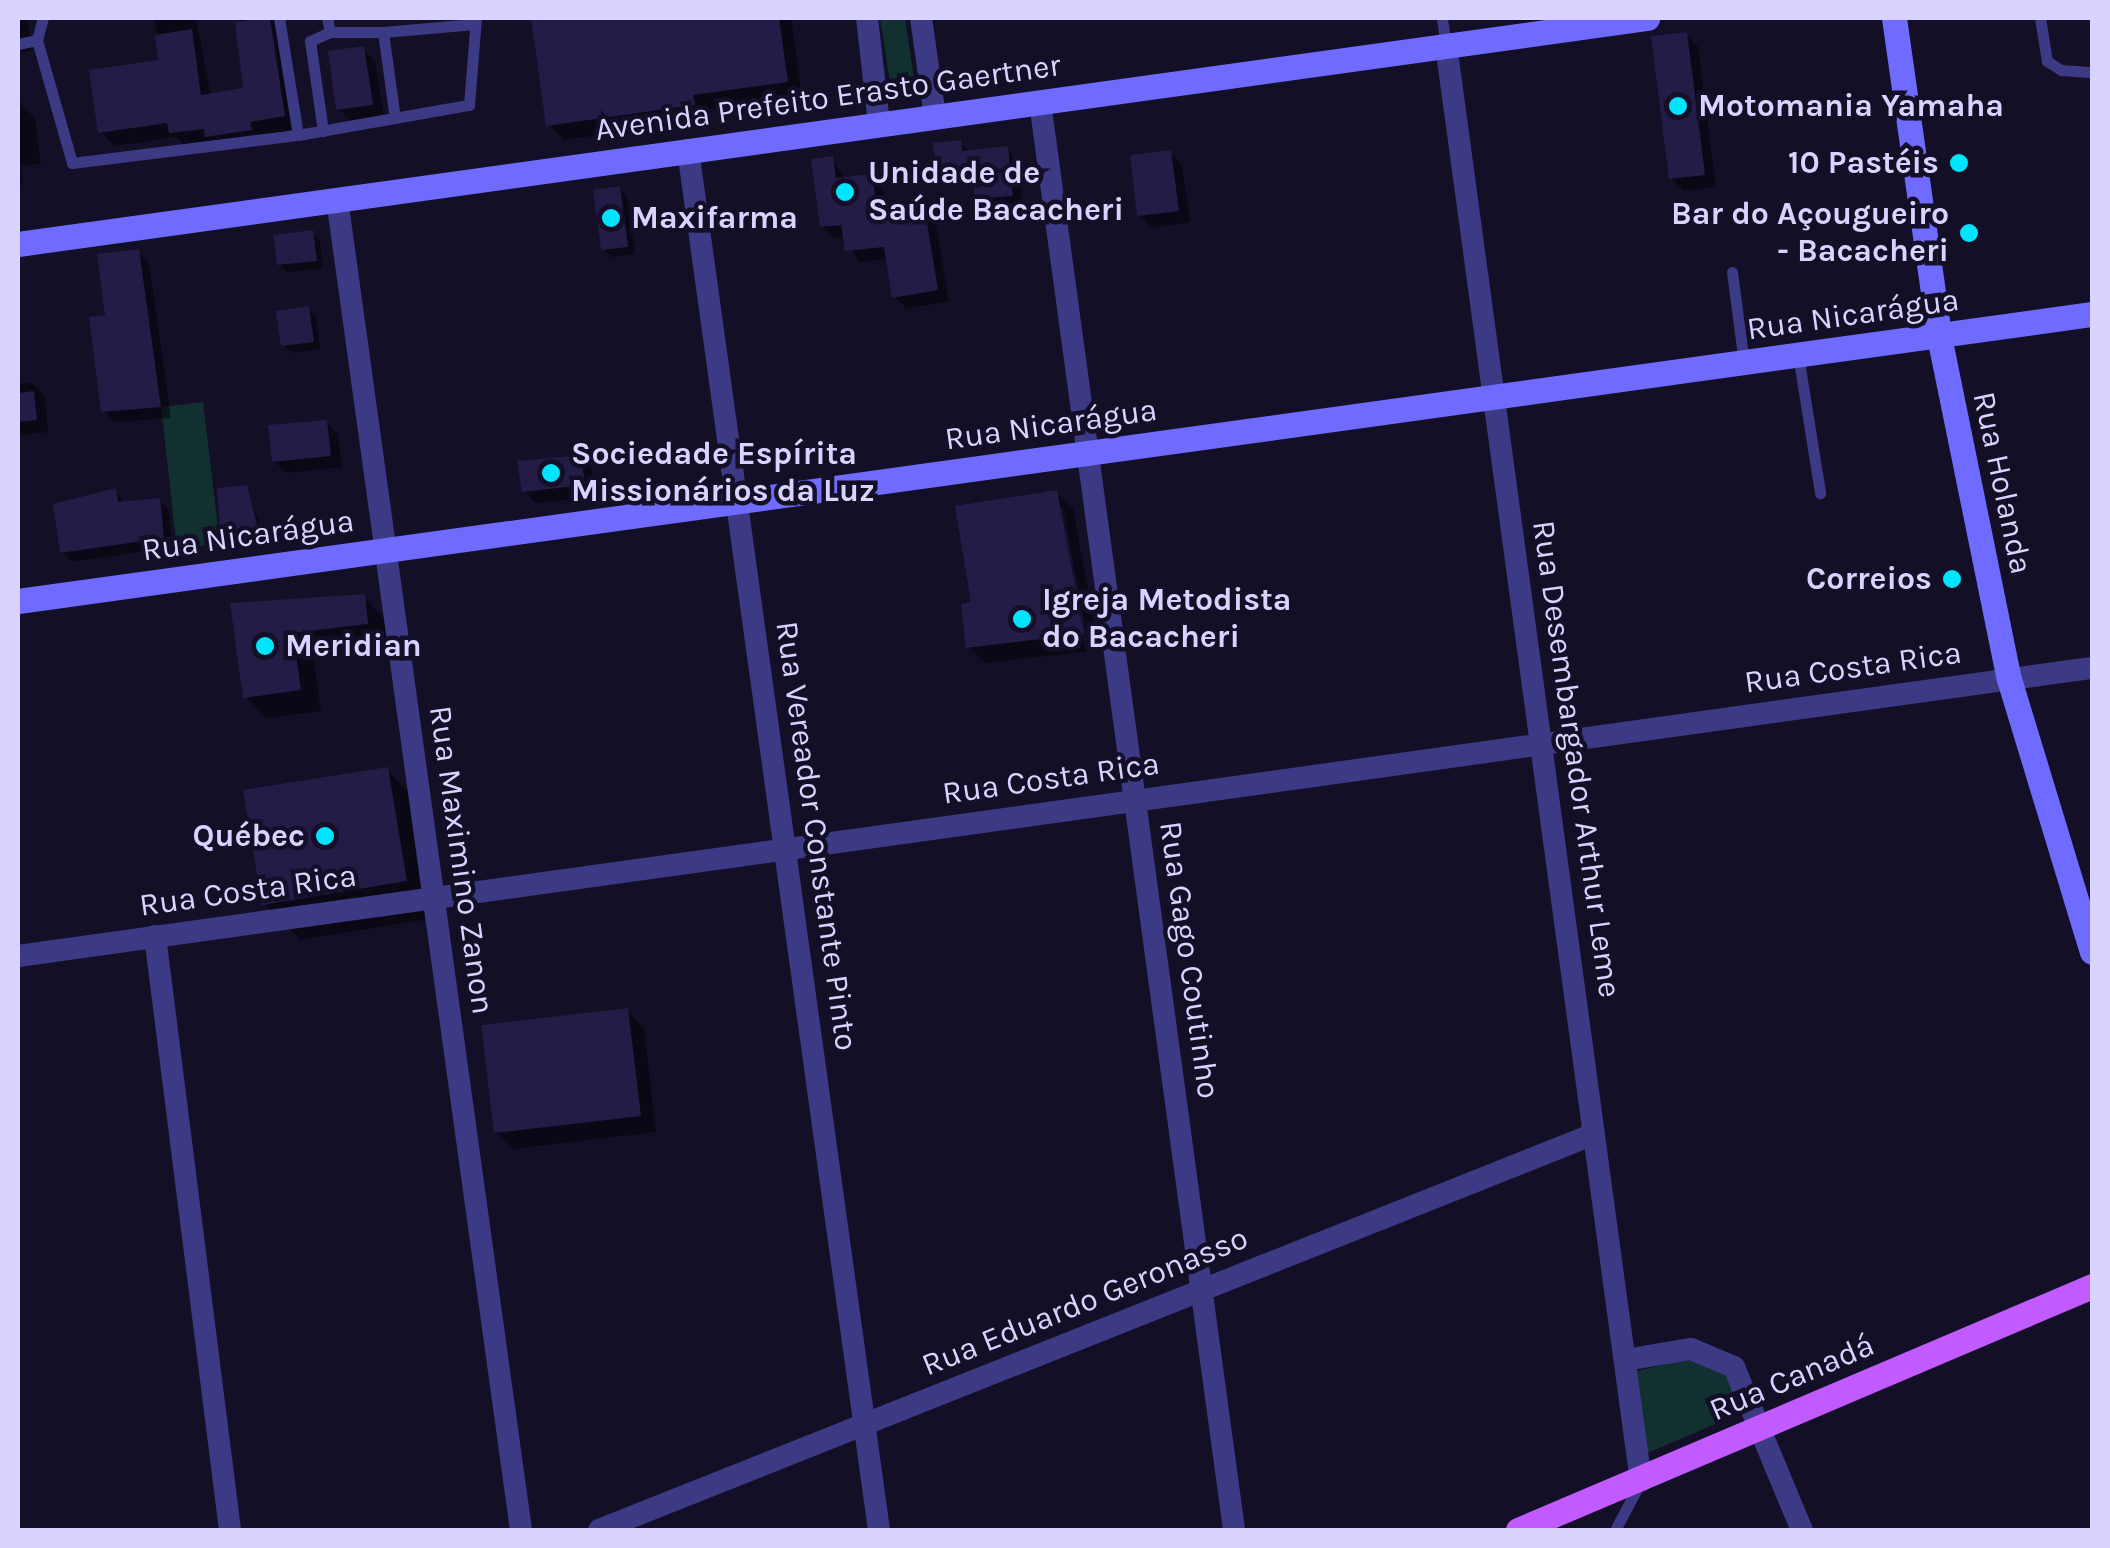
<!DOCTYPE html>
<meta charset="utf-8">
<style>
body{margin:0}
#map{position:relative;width:2110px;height:1548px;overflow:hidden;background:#130f26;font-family:Karla,sans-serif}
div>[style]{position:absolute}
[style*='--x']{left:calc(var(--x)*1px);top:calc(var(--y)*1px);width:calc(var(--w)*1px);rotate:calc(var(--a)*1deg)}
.green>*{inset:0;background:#12302f}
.shadow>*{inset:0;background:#0007}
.building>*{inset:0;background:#241b47}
.service>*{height:11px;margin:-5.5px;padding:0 5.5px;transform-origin:5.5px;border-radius:5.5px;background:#3d3a85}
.minor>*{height:22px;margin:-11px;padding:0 11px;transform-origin:11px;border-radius:11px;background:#3d3a85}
.secondary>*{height:25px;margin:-12.5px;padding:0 12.5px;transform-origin:12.5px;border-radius:12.5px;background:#6f6bff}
.primary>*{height:25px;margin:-12.5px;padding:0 12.5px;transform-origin:12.5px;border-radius:12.5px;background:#c25bff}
.dots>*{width:28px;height:28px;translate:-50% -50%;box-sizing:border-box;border:5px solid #130f26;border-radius:50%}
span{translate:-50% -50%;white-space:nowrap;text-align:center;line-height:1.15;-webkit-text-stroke:9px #130f26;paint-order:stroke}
.street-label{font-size:32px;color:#d9d4ff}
.poi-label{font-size:32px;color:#d9d4ff;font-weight:700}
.left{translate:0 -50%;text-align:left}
.right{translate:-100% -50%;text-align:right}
.frame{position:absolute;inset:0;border:20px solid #d9d4ff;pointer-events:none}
</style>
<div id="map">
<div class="green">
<i style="clip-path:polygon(880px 18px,905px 18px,914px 79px,890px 83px)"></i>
<i style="clip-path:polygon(203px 402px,220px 544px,177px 549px,161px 407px)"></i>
<i style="clip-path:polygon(1680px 1360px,1708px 1363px,1731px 1379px,1744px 1412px,1645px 1454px,1634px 1372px)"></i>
</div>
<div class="shadow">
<i style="clip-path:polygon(18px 18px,27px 18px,32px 51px,18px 53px)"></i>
<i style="clip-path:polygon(154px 18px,196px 18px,211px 96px,246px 91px,239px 18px,283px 18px,298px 130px,265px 144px,221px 150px,214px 143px,185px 146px,176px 137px,115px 146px,100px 131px,161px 62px)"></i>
<i style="clip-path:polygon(533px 18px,791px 18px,802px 97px,707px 110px,709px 120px,564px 140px,549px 125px)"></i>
<i style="clip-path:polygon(1686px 35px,1698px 47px,1716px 187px,1684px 191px,1671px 178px)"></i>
<i style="clip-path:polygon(363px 49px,375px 61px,384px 117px,351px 121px,339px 109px)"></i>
<i style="clip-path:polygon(18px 101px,35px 118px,41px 164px,21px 166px,23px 184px,18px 185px)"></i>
<i style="clip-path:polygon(960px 143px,970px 152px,1007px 149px,1018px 160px,1023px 206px,988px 209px,977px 198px,975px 178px,950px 181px,939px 171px)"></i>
<i style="clip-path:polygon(1170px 153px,1182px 165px,1190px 222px,1152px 228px,1140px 215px)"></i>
<i style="clip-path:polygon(832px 159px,846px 180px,871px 176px,883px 189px,886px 207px,922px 201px,934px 213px,949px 301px,907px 309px,895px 297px,888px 259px,859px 262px,845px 237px,834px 238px,822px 226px)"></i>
<i style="clip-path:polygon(620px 189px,627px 196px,635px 254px,611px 257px,604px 249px)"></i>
<i style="clip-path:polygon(312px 233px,320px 241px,323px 268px,287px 272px,279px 264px)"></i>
<i style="clip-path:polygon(138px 252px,149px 263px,171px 418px,115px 422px,104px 411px,107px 317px)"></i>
<i style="clip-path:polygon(308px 309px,316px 317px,320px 349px,291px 353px,284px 345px)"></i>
<i style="clip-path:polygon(32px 383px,45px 396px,48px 432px,18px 436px,18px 384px)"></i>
<i style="clip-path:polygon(326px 422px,338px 434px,342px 467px,287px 473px,274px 461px)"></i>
<i style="clip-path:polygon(580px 458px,592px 470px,596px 497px,536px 503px,524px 491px)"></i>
<i style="clip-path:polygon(246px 488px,264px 535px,231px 538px,223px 530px)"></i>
<i style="clip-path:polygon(115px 491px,125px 504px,159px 501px,169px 510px,172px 547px,72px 562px,62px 552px)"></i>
<i style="clip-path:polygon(evenodd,1056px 492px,1073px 509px,1099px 650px,985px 663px,968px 646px,974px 605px,1056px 492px,1058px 508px,1063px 508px,1089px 646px,1084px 647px,1058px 508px)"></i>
<i style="clip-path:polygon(364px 597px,385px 619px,388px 645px,313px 654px,321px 711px,267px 718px,246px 697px,233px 605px)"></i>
<i style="clip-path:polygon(387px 770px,423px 806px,442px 917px,300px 940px,264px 903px)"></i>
<i style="clip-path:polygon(627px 1011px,644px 1028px,656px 1132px,513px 1149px,496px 1132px)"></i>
</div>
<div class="building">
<i style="clip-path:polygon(270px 18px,285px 116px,250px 122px,252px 130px,205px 137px,204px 129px,169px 133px,167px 123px,98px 133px,89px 70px,158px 60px,155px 35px,192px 29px,201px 95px,243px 88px,235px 22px)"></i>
<i style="clip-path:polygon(531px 18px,779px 18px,788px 82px,693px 95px,695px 105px,546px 126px)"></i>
<i style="clip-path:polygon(1687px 32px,1705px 175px,1669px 179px,1651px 36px)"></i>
<i style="clip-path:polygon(364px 46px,373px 105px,336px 110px,328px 51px)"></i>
<i style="clip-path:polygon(961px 140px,962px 151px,1008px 146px,1013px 196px,975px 199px,972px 168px,937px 172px,933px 143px)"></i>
<i style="clip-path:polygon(1171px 150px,1179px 211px,1137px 216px,1130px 155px)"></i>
<i style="clip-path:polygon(833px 156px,836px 178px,872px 174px,877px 206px,923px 198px,938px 290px,892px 298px,884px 247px,845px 251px,841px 225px,820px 227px,811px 159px)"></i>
<i style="clip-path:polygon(620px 186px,628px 247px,601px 250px,593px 190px)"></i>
<i style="clip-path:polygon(313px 230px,317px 261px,277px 265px,273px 235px)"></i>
<i style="clip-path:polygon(139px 249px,161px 407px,101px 412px,89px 317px,105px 315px,97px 254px)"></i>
<i style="clip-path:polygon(309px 306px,314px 342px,281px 346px,276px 311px)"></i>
<i style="clip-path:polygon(34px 391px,37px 420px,18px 422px,18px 393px)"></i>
<i style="clip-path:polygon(327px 420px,331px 456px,272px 462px,268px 425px)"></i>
<i style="clip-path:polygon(581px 455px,585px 485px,522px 492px,517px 461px)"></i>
<i style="clip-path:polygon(247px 485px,258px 528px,220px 531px,217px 488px)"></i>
<i style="clip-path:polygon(116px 488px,118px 502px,160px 498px,164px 538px,60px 553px,53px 504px)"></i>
<i style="clip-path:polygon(1057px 490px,1084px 634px,966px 648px,961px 604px,971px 602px,955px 506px)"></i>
<i style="clip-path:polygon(365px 594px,368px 624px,293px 633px,301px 690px,243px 698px,230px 603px)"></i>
<i style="clip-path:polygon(388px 767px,407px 881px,262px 905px,243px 790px)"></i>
<i style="clip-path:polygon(628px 1008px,641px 1116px,494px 1133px,481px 1025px)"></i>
</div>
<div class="service">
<i style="--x:327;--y:18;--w:14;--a:78"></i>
<i style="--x:330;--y:32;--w:53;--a:0"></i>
<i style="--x:383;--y:32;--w:87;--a:82.1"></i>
<i style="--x:1442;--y:18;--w:27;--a:82"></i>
<i style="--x:2040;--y:18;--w:44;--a:80.8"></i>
<i style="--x:2047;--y:61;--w:17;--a:33"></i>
<i style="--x:2061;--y:70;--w:31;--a:4"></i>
<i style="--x:383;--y:32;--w:92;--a:-5"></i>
<i style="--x:37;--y:40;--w:128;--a:74.1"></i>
<i style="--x:72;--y:163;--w:228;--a:-7.1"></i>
<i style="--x:298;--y:135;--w:119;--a:-99.2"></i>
<i style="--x:18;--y:44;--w:19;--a:-12"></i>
<i style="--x:37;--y:40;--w:23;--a:-75"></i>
<i style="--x:323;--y:131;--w:91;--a:-98.2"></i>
<i style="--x:310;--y:41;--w:22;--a:-24"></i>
<i style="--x:298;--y:135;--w:174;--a:-10"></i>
<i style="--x:469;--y:105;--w:87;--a:-85.4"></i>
<i style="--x:1732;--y:272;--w:92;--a:82.5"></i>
<i style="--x:1798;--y:355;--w:140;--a:80.9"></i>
<i style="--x:1615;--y:1530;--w:55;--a:-62"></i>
</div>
<div class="minor">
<i style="--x:867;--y:18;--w:107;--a:83.5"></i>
<i style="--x:921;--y:18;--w:99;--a:81.9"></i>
<i style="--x:1446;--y:45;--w:1449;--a:82.27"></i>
<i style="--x:1040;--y:102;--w:1441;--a:82.26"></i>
<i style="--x:688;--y:150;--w:1393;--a:82.12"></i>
<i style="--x:337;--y:199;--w:1344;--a:82.13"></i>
<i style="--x:155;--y:936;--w:599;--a:82.8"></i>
<i style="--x:18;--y:956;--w:2094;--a:-7.91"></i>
<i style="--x:1625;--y:1360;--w:67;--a:-9.5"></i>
<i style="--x:1691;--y:1349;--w:47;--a:22.7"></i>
<i style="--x:1734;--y:1367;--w:177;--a:67.4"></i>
<i style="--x:599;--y:1530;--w:1071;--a:-21.7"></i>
</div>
<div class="secondary">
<i style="--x:1894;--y:18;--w:321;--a:81.9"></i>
<i style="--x:1939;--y:336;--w:350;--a:78.5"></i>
<i style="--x:2009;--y:679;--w:285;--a:73.1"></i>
<i style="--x:18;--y:244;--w:1645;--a:-7.9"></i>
<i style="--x:18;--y:601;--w:2094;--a:-7.88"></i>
</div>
<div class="primary">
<i style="--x:1518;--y:1530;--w:624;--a:-23.03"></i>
</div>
<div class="dots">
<i style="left:1678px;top:106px;background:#00e5ff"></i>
<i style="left:1959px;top:163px;background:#00e5ff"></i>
<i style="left:845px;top:192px;background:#00e5ff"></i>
<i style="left:611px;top:218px;background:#00e5ff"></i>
<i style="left:1969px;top:233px;background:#00e5ff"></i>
<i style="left:551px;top:473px;background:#00e5ff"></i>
<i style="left:1952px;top:579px;background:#00e5ff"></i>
<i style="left:1022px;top:619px;background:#00e5ff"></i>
<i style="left:265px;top:646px;background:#00e5ff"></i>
<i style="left:325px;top:836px;background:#00e5ff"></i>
</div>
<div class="street-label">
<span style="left:828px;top:98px;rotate:-8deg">Avenida Prefeito Erasto Gaertner</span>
<span style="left:1853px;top:315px;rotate:-8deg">Rua Nicarágua</span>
<span style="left:1051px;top:425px;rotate:-8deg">Rua Nicarágua</span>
<span style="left:2002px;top:483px;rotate:78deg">Rua Holanda</span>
<span style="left:248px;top:536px;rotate:-8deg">Rua Nicarágua</span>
<span style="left:1853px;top:668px;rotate:-8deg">Rua Costa Rica</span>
<span style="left:1576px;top:759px;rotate:82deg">Rua Desembargador Arthur Leme</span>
<span style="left:1051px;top:779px;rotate:-8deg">Rua Costa Rica</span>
<span style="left:816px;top:836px;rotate:82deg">Rua Vereador Constante Pinto</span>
<span style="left:461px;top:860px;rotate:82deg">Rua Maximino Zanon</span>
<span style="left:248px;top:891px;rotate:-8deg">Rua Costa Rica</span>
<span style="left:1189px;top:960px;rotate:82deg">Rua Gago Coutinho</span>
<span style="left:1085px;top:1302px;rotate:-22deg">Rua Eduardo Geronasso</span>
<span style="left:1792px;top:1378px;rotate:-23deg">Rua Canadá</span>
</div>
<div class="poi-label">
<span class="left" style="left:1698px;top:106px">Motomania Yamaha</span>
<span class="right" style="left:1939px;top:163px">10 Pastéis</span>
<span class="left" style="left:868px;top:192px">Unidade de<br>Saúde Bacacheri</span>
<span class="right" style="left:1949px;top:233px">Bar do Açougueiro<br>- Bacacheri</span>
<span class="left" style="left:631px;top:218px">Maxifarma</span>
<span class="left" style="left:571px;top:473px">Sociedade Espírita<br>Missionários da Luz</span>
<span class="right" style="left:1932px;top:579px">Correios</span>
<span class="left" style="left:1042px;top:619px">Igreja Metodista<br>do Bacacheri</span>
<span class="left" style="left:285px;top:646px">Meridian</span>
<span class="right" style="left:305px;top:836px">Québec</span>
</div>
<div class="frame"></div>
</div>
